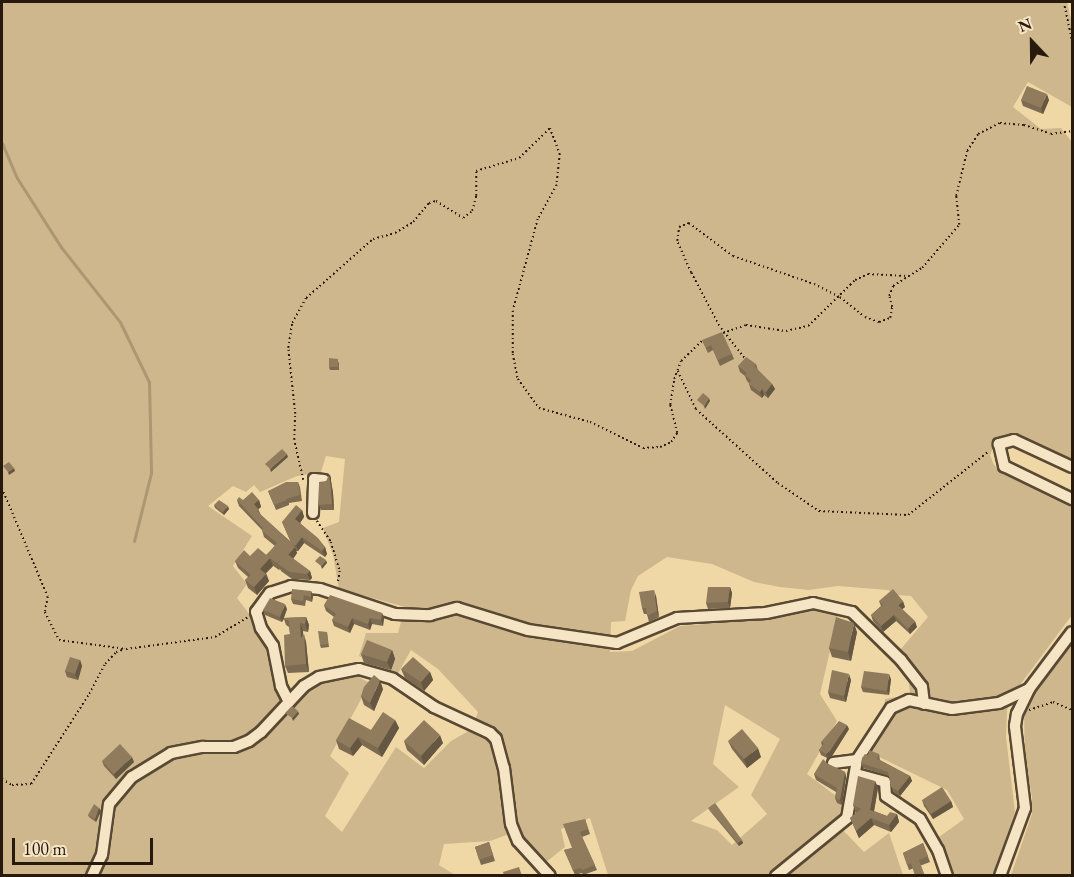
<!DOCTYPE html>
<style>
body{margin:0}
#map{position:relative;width:1074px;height:877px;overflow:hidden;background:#f0d7a6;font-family:"EB Garamond",serif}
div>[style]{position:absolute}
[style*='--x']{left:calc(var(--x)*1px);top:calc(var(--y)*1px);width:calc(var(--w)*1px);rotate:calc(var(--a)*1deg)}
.green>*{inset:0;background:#ceb78c}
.stream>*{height:3px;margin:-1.5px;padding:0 1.5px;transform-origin:1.5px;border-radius:1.5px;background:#ac9772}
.path>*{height:1.5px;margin-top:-0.75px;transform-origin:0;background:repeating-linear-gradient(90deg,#271a0d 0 1.5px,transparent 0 4.5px)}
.roads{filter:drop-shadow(2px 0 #594933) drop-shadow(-2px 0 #594933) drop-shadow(0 2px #594933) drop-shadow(0 -2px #594933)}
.minor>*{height:10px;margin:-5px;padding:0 5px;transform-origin:5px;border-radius:5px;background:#f5e5c5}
.wall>*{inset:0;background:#7c6b50}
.shaded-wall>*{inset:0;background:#655741}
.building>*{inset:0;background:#907c5d}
span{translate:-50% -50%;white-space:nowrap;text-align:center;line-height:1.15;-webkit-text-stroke:4.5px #f5e5c5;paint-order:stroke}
.frame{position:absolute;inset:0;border:3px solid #271a0d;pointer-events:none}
.north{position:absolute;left:1002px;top:12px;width:60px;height:60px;-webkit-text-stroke:4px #f5e5c5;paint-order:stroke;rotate:338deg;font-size:16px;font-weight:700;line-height:24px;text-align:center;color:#271a0d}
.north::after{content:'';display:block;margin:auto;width:21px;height:27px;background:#271a0d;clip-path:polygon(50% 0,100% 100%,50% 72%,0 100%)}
.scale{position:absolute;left:12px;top:838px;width:141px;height:27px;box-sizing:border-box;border:3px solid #271a0d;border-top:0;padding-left:8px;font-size:18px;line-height:21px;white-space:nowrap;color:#271a0d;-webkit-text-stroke:4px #f5e5c5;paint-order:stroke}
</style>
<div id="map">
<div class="green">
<i style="clip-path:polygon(evenodd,2px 2px,1067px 2px,1072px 24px,1072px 107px,1028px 82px,1013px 107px,1041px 129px,1061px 128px,1072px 142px,1072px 460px,1019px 441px,995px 443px,990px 455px,994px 465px,1004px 473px,1072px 506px,1072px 615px,1017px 689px,1007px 710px,1006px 737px,1015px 812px,993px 875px,945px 875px,932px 842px,964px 819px,947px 790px,869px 752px,883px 726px,885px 699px,910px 695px,908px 673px,895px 656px,928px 617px,911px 596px,896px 595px,888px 590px,838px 586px,809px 590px,780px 587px,754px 582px,712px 564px,667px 557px,638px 576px,631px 590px,625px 621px,611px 622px,610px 652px,632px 651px,680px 626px,730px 622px,794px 603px,839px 612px,820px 694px,837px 721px,807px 774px,844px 802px,836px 823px,864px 852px,889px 833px,903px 875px,608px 875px,590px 818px,561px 829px,565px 847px,545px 863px,509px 834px,490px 841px,444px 844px,439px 865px,455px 875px,2px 876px,2px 2px,326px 456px,345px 459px,339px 522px,323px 528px,333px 555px,339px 589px,405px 607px,398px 633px,366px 633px,359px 656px,397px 675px,411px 650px,438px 669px,478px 712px,472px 729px,451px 741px,424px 768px,396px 747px,342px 832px,325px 816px,349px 773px,330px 756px,370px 683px,338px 666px,293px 701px,280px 687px,276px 649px,237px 598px,247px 584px,233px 566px,252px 536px,208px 506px,233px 486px,246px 492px,254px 485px,260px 492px,297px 476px,321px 472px,326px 456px,2px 2px,725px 705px,780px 739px,751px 795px,767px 814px,732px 845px,717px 830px,691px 821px,739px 787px,713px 764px,725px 705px)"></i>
<i style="clip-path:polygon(1072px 641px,1072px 875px,1011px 875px,1032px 814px,1032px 797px,1025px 761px,1024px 714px,1031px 699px)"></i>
</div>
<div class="stream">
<i style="--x:2;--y:143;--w:38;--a:67"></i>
<i style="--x:17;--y:178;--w:82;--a:57.5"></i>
<i style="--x:61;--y:247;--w:95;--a:51.8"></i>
<i style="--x:120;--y:322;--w:67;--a:64.2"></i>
<i style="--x:149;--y:382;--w:91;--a:88.7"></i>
<i style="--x:151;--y:473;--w:70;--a:104"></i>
</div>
<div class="path">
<i style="--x:1064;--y:2;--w:38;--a:78"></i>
<i style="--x:723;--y:333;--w:24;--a:-19"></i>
<i style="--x:746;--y:325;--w:40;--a:8.5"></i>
<i style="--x:786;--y:331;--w:23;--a:-13"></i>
<i style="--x:808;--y:326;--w:66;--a:-44.4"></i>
<i style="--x:855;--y:280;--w:14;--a:-25"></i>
<i style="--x:868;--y:274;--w:39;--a:3"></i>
<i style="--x:744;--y:358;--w:41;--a:-128"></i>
<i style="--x:719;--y:326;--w:60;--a:-117.8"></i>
<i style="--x:691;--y:273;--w:35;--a:-114"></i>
<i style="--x:677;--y:241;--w:14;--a:-82"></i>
<i style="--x:679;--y:227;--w:11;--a:-22"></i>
<i style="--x:689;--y:223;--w:55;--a:36.9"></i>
<i style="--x:733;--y:256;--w:86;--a:19.1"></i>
<i style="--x:814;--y:284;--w:29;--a:27"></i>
<i style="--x:840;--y:297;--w:32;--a:39"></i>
<i style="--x:865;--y:317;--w:15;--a:20"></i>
<i style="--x:879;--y:322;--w:12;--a:-20"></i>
<i style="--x:890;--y:318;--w:11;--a:-80"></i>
<i style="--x:892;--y:307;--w:11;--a:-105"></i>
<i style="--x:889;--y:296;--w:11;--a:-68"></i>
<i style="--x:893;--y:286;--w:34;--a:-32"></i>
<i style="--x:922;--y:268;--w:57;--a:-49.3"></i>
<i style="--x:959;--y:225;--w:29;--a:-96"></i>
<i style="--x:956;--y:196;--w:46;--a:-76.3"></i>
<i style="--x:967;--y:151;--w:20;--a:-57"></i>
<i style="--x:978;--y:134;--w:25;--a:-27"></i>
<i style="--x:1000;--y:123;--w:24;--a:5"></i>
<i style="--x:1024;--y:125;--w:28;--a:18"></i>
<i style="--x:1051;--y:134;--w:21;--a:-8"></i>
<i style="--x:678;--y:371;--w:42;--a:64.7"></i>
<i style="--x:696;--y:409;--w:110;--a:42.1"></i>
<i style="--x:778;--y:483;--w:50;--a:34.3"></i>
<i style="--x:819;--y:511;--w:89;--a:2.6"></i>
<i style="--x:908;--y:515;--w:103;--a:-38.3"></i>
<i style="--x:303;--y:480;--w:41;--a:-102.7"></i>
<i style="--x:294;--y:440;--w:26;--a:-88"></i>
<i style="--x:295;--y:414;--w:66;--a:-96.1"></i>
<i style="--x:288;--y:348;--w:25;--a:-81"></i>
<i style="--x:292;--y:323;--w:29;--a:-61"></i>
<i style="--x:306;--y:298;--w:89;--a:-41.4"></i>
<i style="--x:373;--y:239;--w:23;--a:-15"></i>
<i style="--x:395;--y:233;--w:21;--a:-31"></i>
<i style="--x:413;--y:222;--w:25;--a:-50"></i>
<i style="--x:429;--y:203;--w:7;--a:-16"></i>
<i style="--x:436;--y:201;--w:32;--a:32"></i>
<i style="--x:463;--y:218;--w:11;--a:-38"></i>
<i style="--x:472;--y:211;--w:16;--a:-75"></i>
<i style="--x:476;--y:196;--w:25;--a:-90"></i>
<i style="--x:476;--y:171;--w:45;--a:-16.8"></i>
<i style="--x:519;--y:158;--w:43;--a:-44.1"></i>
<i style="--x:550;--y:128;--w:28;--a:69"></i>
<i style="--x:560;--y:154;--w:31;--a:96"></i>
<i style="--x:557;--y:185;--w:39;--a:119"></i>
<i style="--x:538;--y:219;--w:95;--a:105.2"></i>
<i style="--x:513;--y:311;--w:43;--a:90"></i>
<i style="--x:513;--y:354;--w:25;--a:79"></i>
<i style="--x:518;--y:379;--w:36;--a:54"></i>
<i style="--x:539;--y:408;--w:53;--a:15.4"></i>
<i style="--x:590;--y:422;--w:59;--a:26.1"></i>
<i style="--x:643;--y:448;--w:17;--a:-3"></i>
<i style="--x:660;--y:447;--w:12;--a:-24"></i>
<i style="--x:671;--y:442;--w:11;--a:-56"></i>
<i style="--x:677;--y:433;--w:29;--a:-104"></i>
<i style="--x:670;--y:405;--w:26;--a:-81"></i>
<i style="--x:674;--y:379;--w:19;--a:-69"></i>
<i style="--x:681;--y:361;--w:29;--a:-44"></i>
<i style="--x:2;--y:488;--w:118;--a:67.1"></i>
<i style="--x:48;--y:597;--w:15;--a:101"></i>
<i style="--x:45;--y:612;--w:31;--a:63"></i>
<i style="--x:59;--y:640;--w:68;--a:7.7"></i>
<i style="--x:126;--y:649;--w:90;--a:-7.7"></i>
<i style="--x:215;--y:637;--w:39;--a:-31"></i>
<i style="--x:317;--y:521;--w:25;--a:56"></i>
<i style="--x:331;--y:542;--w:30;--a:73"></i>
<i style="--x:340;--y:571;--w:12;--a:99"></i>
<i style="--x:1029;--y:710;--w:25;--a:-18"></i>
<i style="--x:1053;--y:702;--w:21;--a:23"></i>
<i style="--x:2;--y:779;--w:12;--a:31"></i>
<i style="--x:12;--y:785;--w:19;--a:-3"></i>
<i style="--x:31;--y:784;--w:107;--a:-57.2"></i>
<i style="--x:89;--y:694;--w:34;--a:-62"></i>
<i style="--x:105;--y:664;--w:16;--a:-47"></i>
<i style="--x:116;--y:652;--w:9;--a:-18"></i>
</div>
<div class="roads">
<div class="minor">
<i style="--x:1072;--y:467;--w:64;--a:-155"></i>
<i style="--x:1014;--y:440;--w:16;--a:165"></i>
<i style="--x:999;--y:444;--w:23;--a:77"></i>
<i style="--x:1004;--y:466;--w:76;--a:25.9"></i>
<i style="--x:313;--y:513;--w:34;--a:-88"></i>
<i style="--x:314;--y:479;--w:10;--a:6"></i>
<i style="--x:289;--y:702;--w:18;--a:-117"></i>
<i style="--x:281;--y:686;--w:41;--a:-101.3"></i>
<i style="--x:273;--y:646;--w:22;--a:-124"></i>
<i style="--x:261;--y:628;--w:17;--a:-107"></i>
<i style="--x:256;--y:612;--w:24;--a:-54"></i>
<i style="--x:270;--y:593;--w:22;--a:-18"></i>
<i style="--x:291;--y:586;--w:29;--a:6"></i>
<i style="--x:320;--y:589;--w:79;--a:18.4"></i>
<i style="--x:395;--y:614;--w:35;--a:2"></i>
<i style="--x:430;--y:615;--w:28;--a:-15"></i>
<i style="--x:457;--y:608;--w:74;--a:17.2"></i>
<i style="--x:528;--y:630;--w:90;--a:8.3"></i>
<i style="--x:617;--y:643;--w:65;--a:-22.6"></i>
<i style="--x:677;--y:618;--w:89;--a:-3.2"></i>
<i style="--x:766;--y:613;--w:48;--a:-12"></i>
<i style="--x:813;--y:603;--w:40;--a:13"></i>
<i style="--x:852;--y:612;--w:69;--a:44.4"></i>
<i style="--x:901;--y:660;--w:34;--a:52"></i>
<i style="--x:922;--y:687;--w:17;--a:83"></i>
<i style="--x:833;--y:763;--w:24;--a:-7"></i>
<i style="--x:856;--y:774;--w:30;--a:15"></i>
<i style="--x:885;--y:782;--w:14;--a:86"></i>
<i style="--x:886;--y:796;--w:41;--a:34.1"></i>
<i style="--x:920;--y:819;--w:36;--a:60"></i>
<i style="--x:938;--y:850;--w:28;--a:71"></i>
<i style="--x:92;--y:876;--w:23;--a:-65"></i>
<i style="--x:102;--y:855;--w:51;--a:-82.2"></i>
<i style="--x:109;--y:804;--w:35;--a:-50"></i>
<i style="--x:132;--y:777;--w:46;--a:-31.6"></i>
<i style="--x:171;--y:753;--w:33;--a:-11"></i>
<i style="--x:203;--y:747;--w:31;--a:0"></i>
<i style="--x:234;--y:747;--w:16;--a:-22"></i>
<i style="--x:249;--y:741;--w:15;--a:-37"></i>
<i style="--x:261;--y:732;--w:63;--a:-46.9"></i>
<i style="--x:304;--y:686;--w:17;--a:-31"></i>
<i style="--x:319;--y:677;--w:41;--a:-11.3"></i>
<i style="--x:359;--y:669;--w:35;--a:16"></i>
<i style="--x:393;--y:679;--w:50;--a:34.3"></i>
<i style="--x:434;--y:707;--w:62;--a:24.9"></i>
<i style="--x:490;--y:733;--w:8;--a:45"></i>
<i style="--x:496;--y:739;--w:30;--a:75"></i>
<i style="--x:504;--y:768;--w:56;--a:82.9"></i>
<i style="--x:511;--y:824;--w:18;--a:68"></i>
<i style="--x:518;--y:841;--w:47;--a:47.6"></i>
<i style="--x:776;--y:876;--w:92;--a:-39.2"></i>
<i style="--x:847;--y:818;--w:59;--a:-80.2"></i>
<i style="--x:857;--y:760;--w:62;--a:-56.8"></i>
<i style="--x:891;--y:708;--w:20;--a:-24"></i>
<i style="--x:909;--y:700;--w:44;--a:11.8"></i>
<i style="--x:952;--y:709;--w:47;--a:-7.3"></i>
<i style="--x:999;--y:703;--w:33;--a:-25"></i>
<i style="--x:1000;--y:876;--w:72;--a:-69.8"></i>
<i style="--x:1025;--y:808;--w:83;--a:-97"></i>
<i style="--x:1015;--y:726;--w:12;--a:-81"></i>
<i style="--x:1017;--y:714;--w:28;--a:-64"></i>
<i style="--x:1029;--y:689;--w:71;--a:-53"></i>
</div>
</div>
<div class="wall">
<i style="clip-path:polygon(1021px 100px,1049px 100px,1043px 114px,1023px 106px)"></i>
<i style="clip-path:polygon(702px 340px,732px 354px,734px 359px,720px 366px,713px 350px,708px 353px)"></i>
<i style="clip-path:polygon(339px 362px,339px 370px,330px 370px,329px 367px)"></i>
<i style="clip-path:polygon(756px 364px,758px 370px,772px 384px,775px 389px,768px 398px,764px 395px,762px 398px,751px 390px,749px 384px,749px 383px,747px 381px,745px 376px,740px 372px,738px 366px)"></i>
<i style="clip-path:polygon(331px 481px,333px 493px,334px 510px,321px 510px,319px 505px)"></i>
<i style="clip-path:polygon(298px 482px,300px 487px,302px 501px,289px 503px,289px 505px,276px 510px,268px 491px)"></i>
<i style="clip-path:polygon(237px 500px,259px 500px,261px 507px,258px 509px,261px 515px,291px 542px,282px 522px,302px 510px,304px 517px,300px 523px,325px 547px,327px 554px,325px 557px,304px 543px,298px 551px,296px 551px,297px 553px,293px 559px,310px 571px,312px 578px,310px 580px,292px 579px,281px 571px,280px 569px,279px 570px,272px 565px,273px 566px,266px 573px,269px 581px,257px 595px,248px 588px,245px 580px,248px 577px,238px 568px,235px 561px,250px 556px,266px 555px,275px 546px,264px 537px,262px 530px,239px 506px)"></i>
<i style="clip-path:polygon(214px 505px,229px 509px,224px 515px,215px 508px)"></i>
<i style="clip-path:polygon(730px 587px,732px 593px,730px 608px,708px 609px,706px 603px)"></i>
<i style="clip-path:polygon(311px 591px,313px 596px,312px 602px,306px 600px,305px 606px,293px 604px,291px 599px)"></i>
<i style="clip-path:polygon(656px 596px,659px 617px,649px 622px,647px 614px,644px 614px,642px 608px)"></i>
<i style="clip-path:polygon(879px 601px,905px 607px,902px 609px,917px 627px,910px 634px,896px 621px,883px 632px,873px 621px,871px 615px,881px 606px)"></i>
<i style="clip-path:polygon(324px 605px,382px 613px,384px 618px,383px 626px,372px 624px,370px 630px,354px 624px,350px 633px,334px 626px,332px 620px,334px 617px,326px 611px)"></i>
<i style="clip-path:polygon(287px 609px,284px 618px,306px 617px,309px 625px,308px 632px,303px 631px,303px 635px,306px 642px,309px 672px,288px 673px,285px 666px,290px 634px,289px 627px,286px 625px,284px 619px,282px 622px,265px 615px,263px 610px)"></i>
<i style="clip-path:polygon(327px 632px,329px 647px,321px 648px,320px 645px)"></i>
<i style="clip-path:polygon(857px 632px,851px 661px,832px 657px,829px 648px)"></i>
<i style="clip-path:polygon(392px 650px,395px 659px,391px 670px,364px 663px,361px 654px)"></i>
<i style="clip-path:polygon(80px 660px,82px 666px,78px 680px,67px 677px,65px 671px)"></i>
<i style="clip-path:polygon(401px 669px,430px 672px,433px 680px,424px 691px,405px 678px)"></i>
<i style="clip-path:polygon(891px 679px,889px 695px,863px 692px,861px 687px)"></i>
<i style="clip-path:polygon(851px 680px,846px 702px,830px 698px,828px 692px)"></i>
<i style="clip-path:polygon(383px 689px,374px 711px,364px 705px,361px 696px)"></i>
<i style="clip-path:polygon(395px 720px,399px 728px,382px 757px,362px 745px,353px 756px,339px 749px,336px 740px,371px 730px)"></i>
<i style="clip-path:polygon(849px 729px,832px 756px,827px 758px,821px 755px,819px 750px,822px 746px,821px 742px)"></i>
<i style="clip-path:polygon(404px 741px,443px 743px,424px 765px,407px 750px)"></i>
<i style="clip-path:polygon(728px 741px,761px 757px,747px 768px,732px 749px)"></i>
<i style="clip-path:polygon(879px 754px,880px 760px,910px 776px,912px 781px,900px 796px,893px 792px,889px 776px,863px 768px,861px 763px,868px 755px)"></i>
<i style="clip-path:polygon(102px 761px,134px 762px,116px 779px,104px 766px)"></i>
<i style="clip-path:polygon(828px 764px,845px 772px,846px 777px,842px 805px,837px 803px,835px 798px,836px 792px,816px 780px,814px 774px)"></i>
<i style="clip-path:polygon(875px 781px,878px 788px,874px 811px,887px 816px,897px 814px,899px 822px,891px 832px,874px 825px,859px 838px,850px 818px,856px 813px,853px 805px)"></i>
<i style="clip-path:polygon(922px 800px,951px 801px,953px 807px,933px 819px,924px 806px)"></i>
<i style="clip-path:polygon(99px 808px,101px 811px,96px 822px,89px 817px,88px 815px)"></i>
<i style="clip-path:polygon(708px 808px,743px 843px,739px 846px,710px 811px)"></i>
<i style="clip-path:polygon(585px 819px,590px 834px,582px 837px,597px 870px,583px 875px,582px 873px,575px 875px,564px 850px,572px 848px)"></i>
<i style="clip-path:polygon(489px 842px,495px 861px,481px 865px,475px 847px)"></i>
<i style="clip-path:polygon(923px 843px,930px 862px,909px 870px,903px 853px)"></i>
</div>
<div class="shaded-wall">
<i style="clip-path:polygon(1047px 94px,1049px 100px,1043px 114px,1041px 108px)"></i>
<i style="clip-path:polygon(772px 384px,775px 389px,768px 398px,766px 392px)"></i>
<i style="clip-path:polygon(762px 389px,764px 395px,762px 398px,760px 392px)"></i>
<i style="clip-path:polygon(709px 398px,710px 401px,705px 409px,704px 406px)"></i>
<i style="clip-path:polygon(287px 454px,288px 457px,271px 472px,270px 469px)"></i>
<i style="clip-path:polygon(14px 468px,15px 471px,9px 475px,8px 472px)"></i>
<i style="clip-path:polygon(329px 475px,331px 481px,333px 493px,334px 510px,332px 504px)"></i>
<i style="clip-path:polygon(259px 500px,261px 507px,256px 511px,254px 504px)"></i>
<i style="clip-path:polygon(228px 506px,229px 509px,224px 515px,223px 512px)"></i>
<i style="clip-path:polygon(302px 510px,304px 517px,298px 526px,295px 519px)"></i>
<i style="clip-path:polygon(302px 537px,304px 543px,298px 551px,296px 545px)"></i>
<i style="clip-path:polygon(295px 547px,297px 553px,291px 562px,288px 555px)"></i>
<i style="clip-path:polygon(325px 547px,327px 554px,325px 557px,322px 551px)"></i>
<i style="clip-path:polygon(270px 558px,273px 566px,263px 576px,260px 569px)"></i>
<i style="clip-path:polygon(326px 560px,327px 563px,322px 569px,321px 566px)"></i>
<i style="clip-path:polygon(310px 571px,312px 578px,310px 580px,307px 574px)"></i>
<i style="clip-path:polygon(266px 574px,269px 581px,257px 595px,254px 587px)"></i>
<i style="clip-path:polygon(730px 587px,732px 593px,730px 608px,728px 602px)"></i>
<i style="clip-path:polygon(654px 590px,656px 596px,659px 617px,657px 611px)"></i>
<i style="clip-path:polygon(311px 591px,313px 596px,312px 602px,311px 597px)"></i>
<i style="clip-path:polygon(903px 601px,905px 607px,900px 611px,898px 605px)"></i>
<i style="clip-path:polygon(285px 604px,287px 609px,282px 622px,280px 617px)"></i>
<i style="clip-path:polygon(382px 613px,384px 618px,383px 626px,381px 620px)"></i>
<i style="clip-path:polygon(894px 615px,896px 621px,883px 632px,881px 626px)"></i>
<i style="clip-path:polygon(306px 617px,309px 625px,308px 632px,305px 624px)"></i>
<i style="clip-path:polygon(352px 618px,354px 624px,350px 633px,348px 627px)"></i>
<i style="clip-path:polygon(370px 618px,372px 624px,370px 630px,368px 624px)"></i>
<i style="clip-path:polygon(915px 621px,917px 627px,910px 634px,908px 629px)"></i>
<i style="clip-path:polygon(300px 623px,303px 631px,304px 646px,301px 638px)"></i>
<i style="clip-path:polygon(854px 623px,857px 632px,851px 661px,848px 652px)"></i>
<i style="clip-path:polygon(304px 634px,306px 642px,309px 672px,306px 664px)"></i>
<i style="clip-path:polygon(392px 650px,395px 659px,391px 670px,387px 662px)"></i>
<i style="clip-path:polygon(80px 660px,82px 666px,78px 680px,75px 674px)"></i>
<i style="clip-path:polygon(430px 672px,433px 680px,424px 691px,421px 682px)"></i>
<i style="clip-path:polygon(849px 674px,851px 680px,846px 702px,844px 696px)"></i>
<i style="clip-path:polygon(889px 674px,891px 679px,889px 695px,887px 691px)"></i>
<i style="clip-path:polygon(380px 680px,383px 689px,374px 711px,370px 703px)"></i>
<i style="clip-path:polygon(298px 711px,299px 714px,293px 721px,292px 718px)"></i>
<i style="clip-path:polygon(395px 720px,399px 728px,382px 757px,378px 748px)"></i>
<i style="clip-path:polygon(847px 725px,849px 729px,832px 756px,827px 758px,826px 754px)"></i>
<i style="clip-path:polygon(440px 735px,443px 743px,424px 765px,421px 756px)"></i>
<i style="clip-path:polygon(358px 737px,362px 745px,353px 756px,350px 748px)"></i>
<i style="clip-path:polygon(758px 748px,761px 757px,747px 768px,744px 759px)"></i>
<i style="clip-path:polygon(132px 757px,134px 762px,116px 779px,114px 774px)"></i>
<i style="clip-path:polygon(845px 772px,846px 777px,842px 805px,840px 800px)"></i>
<i style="clip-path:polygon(910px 776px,912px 781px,900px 796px,898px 791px)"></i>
<i style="clip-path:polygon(875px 781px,878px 788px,873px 817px,870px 810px)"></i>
<i style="clip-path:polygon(951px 801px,953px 807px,933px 819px,931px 814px)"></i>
<i style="clip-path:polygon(99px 808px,101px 811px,96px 822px,95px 819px)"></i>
<i style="clip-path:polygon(897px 814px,899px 822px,891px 832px,889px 825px)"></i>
<i style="clip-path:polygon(871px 818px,874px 825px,859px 838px,856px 831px)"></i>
<i style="clip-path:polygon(742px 840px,743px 843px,739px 846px,738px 843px)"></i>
</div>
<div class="building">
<i style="clip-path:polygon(1027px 86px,1047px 94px,1041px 108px,1021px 100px)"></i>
<i style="clip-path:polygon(722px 332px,732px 354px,718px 360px,711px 345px,706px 348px,702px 340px)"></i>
<i style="clip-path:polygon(746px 357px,756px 364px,754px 366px,772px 384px,766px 392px,762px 389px,760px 392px,749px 384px,751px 380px,745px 375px,747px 373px,738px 366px)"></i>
<i style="clip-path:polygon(329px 358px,338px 359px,338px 367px,329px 367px)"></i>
<i style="clip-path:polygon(703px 393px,709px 398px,704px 406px,697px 400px)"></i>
<i style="clip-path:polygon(282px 449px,287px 454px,270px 469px,265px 464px)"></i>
<i style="clip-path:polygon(9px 462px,14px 468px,8px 472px,3px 466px)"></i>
<i style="clip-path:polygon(329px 475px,331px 488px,332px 504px,319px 505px,319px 482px,326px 481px)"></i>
<i style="clip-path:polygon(286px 482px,298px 482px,300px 495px,286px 499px,287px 500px,274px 505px,268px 491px)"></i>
<i style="clip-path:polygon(252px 492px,259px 500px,254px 504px,259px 510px,257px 511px,291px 543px,282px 522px,296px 505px,302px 510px,295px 519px,318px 538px,325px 547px,322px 551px,302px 537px,296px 545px,293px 545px,295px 547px,288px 555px,286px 553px,310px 571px,307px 574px,290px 572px,278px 564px,280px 560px,277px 563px,266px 556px,277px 543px,262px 531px,263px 528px,237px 500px,239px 497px,243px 500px)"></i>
<i style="clip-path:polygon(219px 500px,228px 506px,223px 512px,214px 505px)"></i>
<i style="clip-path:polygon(258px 548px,270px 558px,260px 569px,266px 574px,254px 587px,245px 580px,251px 575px,235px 561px,244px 550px,250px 556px)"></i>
<i style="clip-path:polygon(320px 556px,326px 560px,321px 566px,315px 561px)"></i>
<i style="clip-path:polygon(708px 587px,730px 587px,728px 602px,706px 603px)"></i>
<i style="clip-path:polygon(292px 589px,311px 591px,311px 597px,304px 595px,303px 601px,291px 599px)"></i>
<i style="clip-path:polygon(893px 589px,903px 601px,898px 605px,915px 621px,908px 629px,894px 615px,881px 626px,871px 615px,883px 605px,879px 601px)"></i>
<i style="clip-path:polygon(654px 590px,657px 611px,647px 616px,646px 608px,642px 608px,639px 592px)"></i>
<i style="clip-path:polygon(330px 595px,382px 613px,381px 620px,370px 618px,368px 624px,352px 618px,348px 627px,332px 620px,336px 614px,324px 605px)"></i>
<i style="clip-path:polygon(270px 598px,285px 604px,280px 617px,263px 610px)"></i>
<i style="clip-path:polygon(306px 617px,305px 624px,300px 623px,301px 638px,304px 634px,306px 664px,285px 666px,284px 635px,290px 634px,289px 621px,283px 618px)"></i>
<i style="clip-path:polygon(836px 617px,854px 623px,848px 652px,829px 648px)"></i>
<i style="clip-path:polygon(318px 631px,327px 632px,328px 644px,320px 645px)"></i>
<i style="clip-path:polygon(367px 640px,392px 650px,387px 662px,361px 654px)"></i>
<i style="clip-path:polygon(70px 657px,80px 660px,75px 674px,65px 671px)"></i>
<i style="clip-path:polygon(413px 657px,430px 672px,421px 682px,401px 669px)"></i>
<i style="clip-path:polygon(832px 670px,849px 674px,844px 696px,828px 692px)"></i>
<i style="clip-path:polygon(864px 671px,889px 674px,887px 691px,861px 687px)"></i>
<i style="clip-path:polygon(374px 675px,380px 680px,370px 703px,361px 696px,364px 687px)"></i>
<i style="clip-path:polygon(292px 706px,298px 711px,292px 718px,285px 713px)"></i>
<i style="clip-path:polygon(383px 712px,395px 720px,378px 748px,358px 737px,350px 748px,336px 740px,349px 718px,371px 730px)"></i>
<i style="clip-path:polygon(424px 720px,440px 735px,421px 756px,404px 741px)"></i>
<i style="clip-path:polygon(839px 721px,847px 725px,830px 751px,826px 754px,819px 750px,824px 743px,821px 742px)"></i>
<i style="clip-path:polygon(742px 729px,758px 748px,744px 759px,728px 741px)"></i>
<i style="clip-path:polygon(120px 744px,132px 757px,114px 774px,102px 761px)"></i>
<i style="clip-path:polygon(869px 750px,879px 754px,877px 759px,910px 776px,898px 791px,891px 787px,888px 772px,861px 763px,862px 758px,865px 754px,868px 755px)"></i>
<i style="clip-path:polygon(823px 759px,828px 764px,845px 772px,840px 800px,835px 798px,837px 788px,814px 774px)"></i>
<i style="clip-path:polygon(858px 776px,875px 781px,870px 810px,887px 816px,890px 812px,897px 814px,889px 825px,871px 818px,856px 831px,850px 818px,861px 809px,853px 805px)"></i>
<i style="clip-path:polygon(942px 787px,951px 801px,931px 814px,922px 800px)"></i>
<i style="clip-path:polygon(715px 803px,742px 840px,738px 843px,708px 808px)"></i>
<i style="clip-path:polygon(94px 804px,99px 808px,95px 819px,88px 815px)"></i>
<i style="clip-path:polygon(585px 819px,588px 829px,580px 832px,595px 865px,582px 870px,581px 868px,573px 870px,564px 850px,572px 848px,563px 824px)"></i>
<i style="clip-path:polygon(489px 842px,493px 855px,479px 860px,475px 847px)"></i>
<i style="clip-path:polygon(923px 843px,928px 856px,919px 860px,925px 876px,915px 876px,911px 863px,907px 865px,903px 853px)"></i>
<i style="clip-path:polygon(519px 867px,522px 876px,504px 876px,503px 872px)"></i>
</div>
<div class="frame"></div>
<div class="north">N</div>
<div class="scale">100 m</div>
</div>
